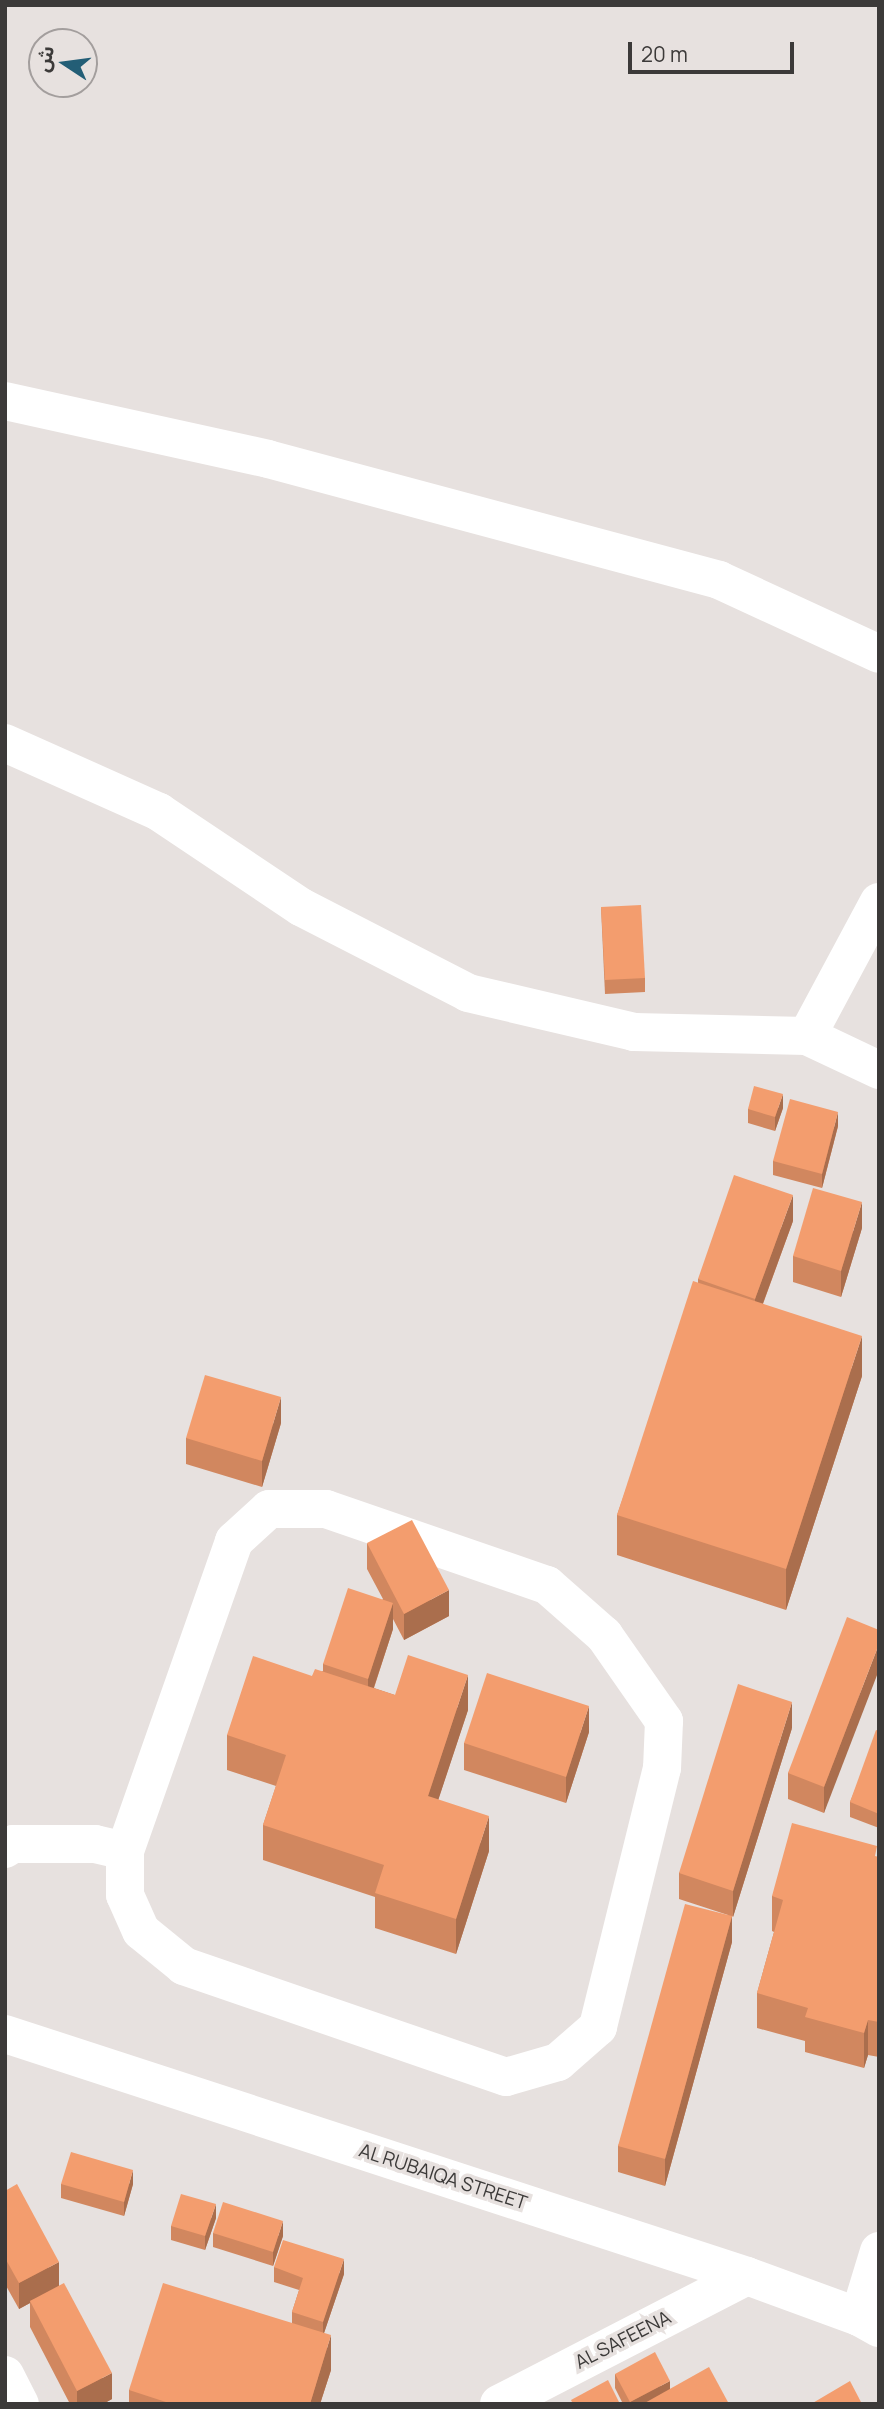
<!DOCTYPE html>
<meta charset="utf-8">
<style>
body{margin:0}
#map{position:relative;width:884px;height:2409px;overflow:hidden;background:#e7e1df;font-family:Manrope,"Noto Sans Arabic",sans-serif}
div>[style]{position:absolute}
[style*='--x']{left:calc(var(--x)*1px);top:calc(var(--y)*1px);width:calc(var(--w)*1px);rotate:calc(var(--a)*1deg)}
.street>*{height:38px;margin:-19px;padding:0 19px;transform-origin:19px;border-radius:19px;background:#fff}
.wall>*{inset:0;background:#d1875f}
.shaded-wall>*{inset:0;background:#aa6e4d}
.building>*{inset:0;background:#f39d6e}
span{translate:-50% -50%;white-space:nowrap;text-align:center;line-height:1.15;-webkit-text-stroke:7px #e7e1df;paint-order:stroke}
.street-label{font-size:19px;color:#3c3a39}
.frame{position:absolute;inset:0;border:7px solid #3c3a39;pointer-events:none}
.north{position:absolute;left:28px;top:28px;width:70px;height:70px;box-sizing:border-box;background:#e7e1df;border:2px solid #a39e9d;border-radius:50%;rotate:283deg;font-size:19px;font-weight:700;line-height:28px;text-align:center;color:#3c3a39}
.north::after{content:'';display:block;margin:auto;width:24px;height:32px;background:#235e76;clip-path:polygon(50% 0,100% 100%,50% 72%,0 100%)}
.scale{position:absolute;left:628px;top:42px;width:166px;height:32px;box-sizing:border-box;border:4px solid #3c3a39;border-top:0;padding-left:9px;font-size:21px;line-height:24px;white-space:nowrap;color:#3c3a39;-webkit-text-stroke:5px #e7e1df;paint-order:stroke}
</style>
<div id="map">
<div class="street">
<i style="--x:5;--y:401;--w:269;--a:12.4"></i>
<i style="--x:268;--y:459;--w:467;--a:15"></i>
<i style="--x:719;--y:580;--w:176;--a:24.8"></i>
<i style="--x:5;--y:743;--w:169;--a:24.1"></i>
<i style="--x:159;--y:812;--w:171;--a:33.8"></i>
<i style="--x:301;--y:907;--w:188;--a:27.2"></i>
<i style="--x:468;--y:993;--w:171;--a:13.2"></i>
<i style="--x:634;--y:1032;--w:173;--a:1.3"></i>
<i style="--x:807;--y:1036;--w:80;--a:25.3"></i>
<i style="--x:807;--y:1036;--w:152;--a:-61.8"></i>
<i style="--x:269;--y:1509;--w:57;--a:0"></i>
<i style="--x:326;--y:1509;--w:234;--a:19"></i>
<i style="--x:547;--y:1585;--w:76;--a:41.3"></i>
<i style="--x:604;--y:1635;--w:105;--a:55.1"></i>
<i style="--x:664;--y:1721;--w:47;--a:92.4"></i>
<i style="--x:662;--y:1768;--w:267;--a:103.9"></i>
<i style="--x:598;--y:2027;--w:53;--a:138.8"></i>
<i style="--x:558;--y:2062;--w:54;--a:163.9"></i>
<i style="--x:506;--y:2077;--w:341;--a:-161"></i>
<i style="--x:184;--y:1966;--w:55;--a:-140.9"></i>
<i style="--x:141;--y:1931;--w:39;--a:-114"></i>
<i style="--x:125;--y:1895;--w:44;--a:-90"></i>
<i style="--x:125;--y:1851;--w:329;--a:-70.6"></i>
<i style="--x:234;--y:1541;--w:47;--a:-42.4"></i>
<i style="--x:5;--y:1849;--w:9;--a:-32"></i>
<i style="--x:13;--y:1844;--w:82;--a:0"></i>
<i style="--x:95;--y:1844;--w:31;--a:13"></i>
<i style="--x:5;--y:2034;--w:780;--a:18.06"></i>
<i style="--x:747;--y:2276;--w:119;--a:20.1"></i>
<i style="--x:859;--y:2317;--w:23;--a:29"></i>
<i style="--x:859;--y:2317;--w:69;--a:-73.1"></i>
<i style="--x:5;--y:2375;--w:33;--a:63"></i>
<i style="--x:499;--y:2404;--w:279;--a:-27.3"></i>
</div>
<div class="wall">
<i style="clip-path:polygon(601px 907px,645px 978px,645px 992px,605px 994px)"></i>
<i style="clip-path:polygon(783px 1108px,775px 1131px,748px 1123px,748px 1109px)"></i>
<i style="clip-path:polygon(838px 1126px,822px 1188px,773px 1175px,773px 1161px)"></i>
<i style="clip-path:polygon(793px 1221px,763px 1304px,862px 1376px,786px 1610px,617px 1555px,617px 1515px,698px 1283px,698px 1279px)"></i>
<i style="clip-path:polygon(862px 1228px,841px 1297px,793px 1282px,793px 1256px)"></i>
<i style="clip-path:polygon(281px 1423px,262px 1487px,186px 1464px,186px 1438px)"></i>
<i style="clip-path:polygon(367px 1543px,449px 1616px,404px 1640px,393px 1619px,393px 1629px,374px 1688px,395px 1695px,468px 1710px,438px 1800px,489px 1851px,456px 1954px,375px 1928px,375px 1897px,263px 1860px,263px 1825px,276px 1786px,227px 1770px,227px 1735px,312px 1676px,323px 1671px,323px 1664px,383px 1599px,367px 1569px)"></i>
<i style="clip-path:polygon(879px 1630px,824px 1813px,788px 1799px,788px 1773px)"></i>
<i style="clip-path:polygon(792px 1728px,733px 1917px,732px 1916px,732px 1942px,665px 2186px,618px 2172px,618px 2146px,728px 1915px,679px 1899px,679px 1873px)"></i>
<i style="clip-path:polygon(879px 1731px,879px 1828px,850px 1817px,850px 1802px)"></i>
<i style="clip-path:polygon(589px 1732px,566px 1803px,464px 1770px,464px 1743px)"></i>
<i style="clip-path:polygon(877px 1857px,879px 1857px,879px 2057px,868px 2055px,864px 2068px,805px 2052px,805px 2041px,757px 2028px,757px 1993px,774px 1932px,772px 1931px,772px 1896px)"></i>
<i style="clip-path:polygon(61px 2184px,133px 2184px,124px 2216px,61px 2198px)"></i>
<i style="clip-path:polygon(5px 2191px,59px 2286px,112px 2399px,103px 2404px,70px 2404px,30px 2327px,30px 2303px,19px 2309px,5px 2284px)"></i>
<i style="clip-path:polygon(216px 2218px,205px 2250px,171px 2240px,171px 2226px)"></i>
<i style="clip-path:polygon(213px 2233px,283px 2236px,273px 2266px,213px 2247px)"></i>
<i style="clip-path:polygon(274px 2267px,344px 2274px,324px 2333px,331px 2370px,320px 2404px,129px 2404px,129px 2390px,292px 2323px,292px 2312px,299px 2290px,274px 2282px)"></i>
<i style="clip-path:polygon(615px 2374px,670px 2389px,729px 2404px,623px 2404px,615px 2388px)"></i>
</div>
<div class="shaded-wall">
<i style="clip-path:polygon(783px 1094px,783px 1108px,775px 1131px,775px 1117px)"></i>
<i style="clip-path:polygon(838px 1112px,838px 1126px,822px 1188px,822px 1174px)"></i>
<i style="clip-path:polygon(793px 1195px,793px 1221px,755px 1325px,755px 1299px)"></i>
<i style="clip-path:polygon(862px 1202px,862px 1228px,841px 1297px,841px 1271px)"></i>
<i style="clip-path:polygon(862px 1336px,862px 1376px,786px 1610px,786px 1569px)"></i>
<i style="clip-path:polygon(281px 1397px,281px 1423px,262px 1487px,262px 1461px)"></i>
<i style="clip-path:polygon(449px 1590px,449px 1616px,404px 1640px,404px 1614px)"></i>
<i style="clip-path:polygon(393px 1603px,393px 1629px,368px 1705px,368px 1679px)"></i>
<i style="clip-path:polygon(879px 1644px,879px 1670px,824px 1813px,824px 1787px)"></i>
<i style="clip-path:polygon(468px 1675px,468px 1710px,428px 1831px,428px 1796px)"></i>
<i style="clip-path:polygon(792px 1702px,792px 1728px,733px 1917px,733px 1891px)"></i>
<i style="clip-path:polygon(589px 1706px,589px 1732px,566px 1803px,566px 1777px)"></i>
<i style="clip-path:polygon(489px 1816px,489px 1851px,456px 1954px,456px 1919px)"></i>
<i style="clip-path:polygon(732px 1916px,732px 1942px,665px 2186px,665px 2159px)"></i>
<i style="clip-path:polygon(868px 2020px,868px 2055px,864px 2068px,864px 2033px)"></i>
<i style="clip-path:polygon(133px 2170px,133px 2184px,124px 2216px,124px 2202px)"></i>
<i style="clip-path:polygon(216px 2204px,216px 2218px,205px 2250px,205px 2236px)"></i>
<i style="clip-path:polygon(283px 2221px,283px 2236px,273px 2266px,273px 2252px)"></i>
<i style="clip-path:polygon(344px 2259px,344px 2274px,323px 2336px,323px 2322px)"></i>
<i style="clip-path:polygon(59px 2262px,59px 2288px,30px 2301px,30px 2303px,19px 2309px,19px 2283px)"></i>
<i style="clip-path:polygon(331px 2335px,331px 2370px,320px 2404px,310px 2404px)"></i>
<i style="clip-path:polygon(112px 2373px,112px 2399px,103px 2404px,77px 2404px,77px 2391px)"></i>
<i style="clip-path:polygon(670px 2381px,670px 2395px,654px 2404px,630px 2404px,630px 2402px)"></i>
</div>
<div class="building">
<i style="clip-path:polygon(641px 905px,645px 978px,605px 980px,601px 907px)"></i>
<i style="clip-path:polygon(754px 1086px,783px 1094px,775px 1117px,748px 1109px)"></i>
<i style="clip-path:polygon(790px 1099px,838px 1112px,822px 1174px,773px 1161px)"></i>
<i style="clip-path:polygon(734px 1175px,793px 1195px,755px 1299px,698px 1279px)"></i>
<i style="clip-path:polygon(813px 1188px,862px 1202px,841px 1271px,793px 1256px)"></i>
<i style="clip-path:polygon(693px 1281px,862px 1336px,786px 1569px,617px 1515px)"></i>
<i style="clip-path:polygon(205px 1375px,281px 1397px,262px 1461px,186px 1438px)"></i>
<i style="clip-path:polygon(412px 1520px,449px 1590px,404px 1614px,367px 1543px)"></i>
<i style="clip-path:polygon(348px 1588px,393px 1603px,368px 1679px,323px 1664px)"></i>
<i style="clip-path:polygon(847px 1617px,879px 1630px,879px 1644px,824px 1787px,788px 1773px)"></i>
<i style="clip-path:polygon(408px 1655px,468px 1675px,428px 1796px,489px 1816px,456px 1919px,375px 1893px,384px 1865px,263px 1825px,286px 1755px,227px 1735px,253px 1656px,312px 1676px,315px 1669px,395px 1695px)"></i>
<i style="clip-path:polygon(487px 1673px,589px 1706px,566px 1777px,464px 1743px)"></i>
<i style="clip-path:polygon(738px 1684px,792px 1702px,733px 1891px,679px 1873px)"></i>
<i style="clip-path:polygon(876px 1730px,879px 1731px,879px 1814px,850px 1802px)"></i>
<i style="clip-path:polygon(792px 1823px,877px 1846px,875px 1856px,879px 1857px,879px 2022px,868px 2020px,864px 2033px,805px 2017px,808px 2008px,757px 1993px,783px 1900px,772px 1896px)"></i>
<i style="clip-path:polygon(685px 1904px,732px 1916px,665px 2159px,618px 2146px)"></i>
<i style="clip-path:polygon(71px 2152px,133px 2170px,124px 2202px,61px 2184px)"></i>
<i style="clip-path:polygon(17px 2184px,59px 2262px,19px 2283px,5px 2258px,5px 2191px)"></i>
<i style="clip-path:polygon(181px 2194px,216px 2204px,205px 2236px,171px 2226px)"></i>
<i style="clip-path:polygon(223px 2202px,283px 2221px,273px 2252px,213px 2233px)"></i>
<i style="clip-path:polygon(283px 2240px,344px 2259px,323px 2322px,292px 2312px,303px 2278px,274px 2267px)"></i>
<i style="clip-path:polygon(64px 2283px,112px 2373px,77px 2391px,30px 2301px)"></i>
<i style="clip-path:polygon(163px 2283px,331px 2335px,310px 2404px,172px 2404px,129px 2390px)"></i>
<i style="clip-path:polygon(655px 2352px,670px 2381px,630px 2402px,615px 2374px)"></i>
<i style="clip-path:polygon(709px 2367px,729px 2404px,643px 2404px)"></i>
<i style="clip-path:polygon(608px 2380px,620px 2404px,573px 2404px,571px 2400px)"></i>
<i style="clip-path:polygon(850px 2381px,862px 2404px,811px 2404px)"></i>
</div>
<div class="street-label">
<span style="left:443px;top:2177px;rotate:18deg">AL RUBAIQA STREET</span>
<span style="left:623px;top:2340px;rotate:-27deg">AL SAFEENA</span>
</div>
<div class="frame"></div>
<div class="north">ش</div>
<div class="scale">20 m</div>
</div>
